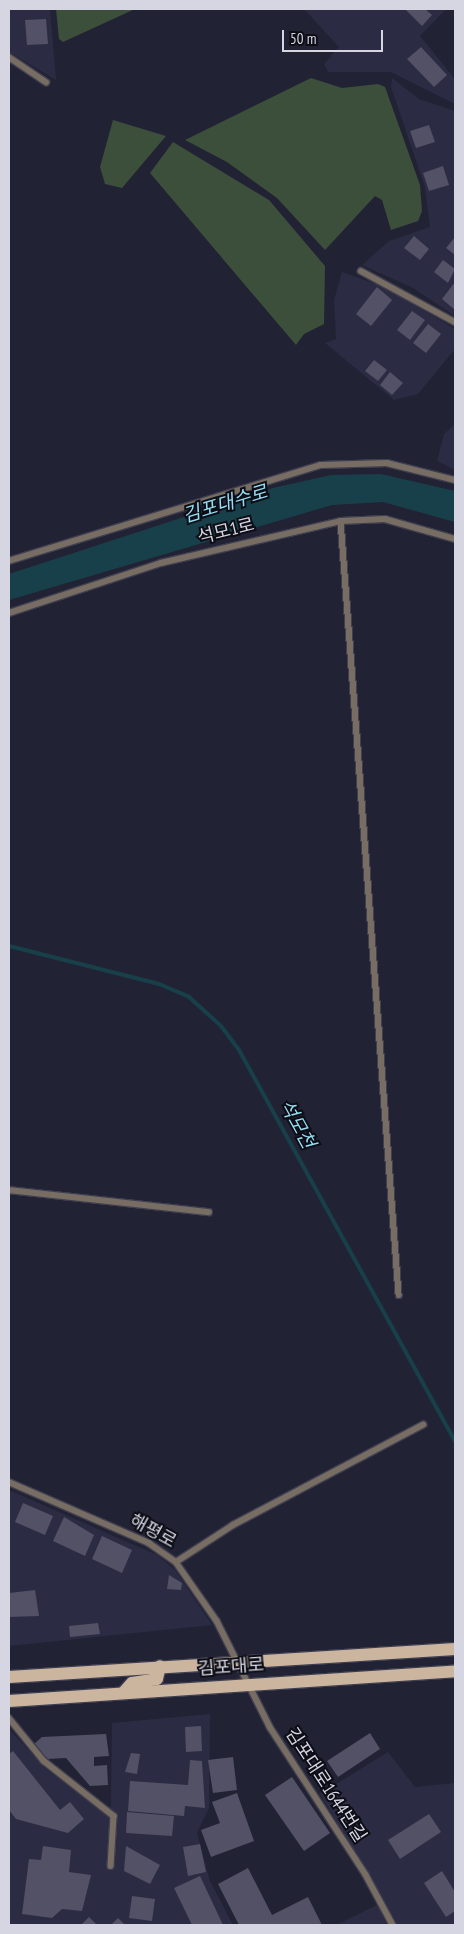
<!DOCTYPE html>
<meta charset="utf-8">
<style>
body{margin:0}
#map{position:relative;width:464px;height:1934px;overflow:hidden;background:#222235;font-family:"PT Sans Narrow","Noto Sans KR",sans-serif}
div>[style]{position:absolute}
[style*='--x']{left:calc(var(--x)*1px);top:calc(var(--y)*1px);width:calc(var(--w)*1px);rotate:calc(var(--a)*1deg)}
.built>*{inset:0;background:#2b2b43}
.green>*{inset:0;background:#3c4f3b}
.water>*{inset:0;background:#18404a}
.stream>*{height:4px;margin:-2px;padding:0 2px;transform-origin:2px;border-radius:2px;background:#18404a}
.building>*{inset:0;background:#525166}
.roads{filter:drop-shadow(1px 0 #3f3f51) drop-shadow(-1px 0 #3f3f51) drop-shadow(0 1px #3f3f51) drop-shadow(0 -1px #3f3f51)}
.service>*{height:5.5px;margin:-2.75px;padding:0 2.75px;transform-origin:2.75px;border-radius:2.75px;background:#776d62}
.primary>*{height:12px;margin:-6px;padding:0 6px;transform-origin:6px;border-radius:6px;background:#ccb59e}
span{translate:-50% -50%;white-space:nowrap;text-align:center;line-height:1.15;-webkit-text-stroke:4px #0c0d15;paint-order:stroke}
.street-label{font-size:18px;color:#d6d6e3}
.water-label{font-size:19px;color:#94ddf3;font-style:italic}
.frame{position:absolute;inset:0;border:10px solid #d6d6e3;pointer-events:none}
.scale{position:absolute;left:282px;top:30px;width:101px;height:22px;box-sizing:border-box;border:2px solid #d6d6e3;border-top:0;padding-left:6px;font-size:15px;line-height:18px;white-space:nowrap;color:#d6d6e3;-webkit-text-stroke:4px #0c0d15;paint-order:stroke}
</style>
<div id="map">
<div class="built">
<i style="clip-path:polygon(9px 9px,50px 9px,56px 80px,9px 52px)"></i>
<i style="clip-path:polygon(304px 9px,446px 9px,420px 36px,455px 79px,455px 104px,391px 72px,328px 72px,324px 64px,339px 47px)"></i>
<i style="clip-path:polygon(392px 78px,419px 99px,455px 111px,455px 316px,413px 288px,362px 265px,389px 241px,430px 227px,425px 187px,391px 87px)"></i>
<i style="clip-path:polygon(342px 272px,384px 287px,455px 329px,455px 349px,418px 394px,394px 400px,325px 343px,336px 339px,334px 300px)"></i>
<i style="clip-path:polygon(455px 424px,455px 470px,437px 461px,444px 434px)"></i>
<i style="clip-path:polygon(9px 1490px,157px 1555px,175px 1570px,212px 1625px,9px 1646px)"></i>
<i style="clip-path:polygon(210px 1714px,209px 1808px,197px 1833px,210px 1881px,233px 1925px,9px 1925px,9px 1729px,46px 1769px,105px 1814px,111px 1805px,112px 1723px)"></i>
<i style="clip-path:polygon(388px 1752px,415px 1787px,455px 1783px,455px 1925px,398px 1925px,320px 1794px)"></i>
<i style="clip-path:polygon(377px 1905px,387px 1925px,336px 1925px)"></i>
</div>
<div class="green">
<i style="clip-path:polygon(56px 9px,135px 9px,63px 42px,59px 39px)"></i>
<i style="clip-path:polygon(311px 78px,342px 88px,378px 84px,385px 87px,420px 185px,422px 211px,418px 221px,391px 230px,382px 200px,375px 196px,325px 250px,277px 198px,227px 162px,185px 140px)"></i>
<i style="clip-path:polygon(113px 120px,166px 136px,122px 188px,105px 184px,100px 167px)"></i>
<i style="clip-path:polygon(173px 142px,269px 200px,325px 266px,324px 324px,304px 334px,296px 345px,150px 173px)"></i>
</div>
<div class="water">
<i style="clip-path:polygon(381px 474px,455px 491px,455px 522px,383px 502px,332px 505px,9px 600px,9px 574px,273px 488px,331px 475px)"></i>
</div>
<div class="stream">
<i style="--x:9;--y:946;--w:155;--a:14.2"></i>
<i style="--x:159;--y:984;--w:33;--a:23"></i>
<i style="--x:189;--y:997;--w:43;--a:42.2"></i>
<i style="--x:221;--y:1026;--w:30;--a:53"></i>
<i style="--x:239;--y:1050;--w:447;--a:61.1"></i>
</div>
<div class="building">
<i style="clip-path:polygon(405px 9px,425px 9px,432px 15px,422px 26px)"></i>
<i style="clip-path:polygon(46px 19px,48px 44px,27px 45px,25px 20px)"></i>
<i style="clip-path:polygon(421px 47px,447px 75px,434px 87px,407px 59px)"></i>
<i style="clip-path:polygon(429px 125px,435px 142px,416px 148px,410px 131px)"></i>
<i style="clip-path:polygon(443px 166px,449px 185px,429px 191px,423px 173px)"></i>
<i style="clip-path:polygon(414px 236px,429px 249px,420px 260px,404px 248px)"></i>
<i style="clip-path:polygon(455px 237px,455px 255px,446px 248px)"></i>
<i style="clip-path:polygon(443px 260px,455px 269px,448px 283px,434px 272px)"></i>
<i style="clip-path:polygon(455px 282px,455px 310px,442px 299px)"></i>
<i style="clip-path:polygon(377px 287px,392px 300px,371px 326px,356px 314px)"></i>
<i style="clip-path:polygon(412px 311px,425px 320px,410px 340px,397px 330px)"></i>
<i style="clip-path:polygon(428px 324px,441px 334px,426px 353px,413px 343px)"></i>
<i style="clip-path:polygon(374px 360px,387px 370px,378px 381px,365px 371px)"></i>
<i style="clip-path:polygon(390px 372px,403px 383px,392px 395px,380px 385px)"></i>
<i style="clip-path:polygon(23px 1503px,53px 1516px,45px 1535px,15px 1522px)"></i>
<i style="clip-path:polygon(64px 1517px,94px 1535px,85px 1556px,53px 1541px)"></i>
<i style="clip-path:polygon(102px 1536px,132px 1550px,122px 1573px,92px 1559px)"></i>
<i style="clip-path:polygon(169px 1575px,182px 1583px,181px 1590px,167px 1589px)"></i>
<i style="clip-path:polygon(35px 1590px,39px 1616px,9px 1617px,9px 1593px)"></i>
<i style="clip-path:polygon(98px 1623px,100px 1634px,70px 1637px,69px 1626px)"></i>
<i style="clip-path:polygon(201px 1726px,202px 1751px,186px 1752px,185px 1727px)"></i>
<i style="clip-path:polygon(370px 1733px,380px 1749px,338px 1777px,327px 1761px)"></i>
<i style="clip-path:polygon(106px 1734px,109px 1756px,94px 1757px,94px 1766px,107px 1765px,108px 1785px,90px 1786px,66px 1758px,47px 1759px,34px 1744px,42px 1737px)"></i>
<i style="clip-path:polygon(13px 1751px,60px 1810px,70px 1802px,84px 1819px,68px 1833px,16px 1819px,9px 1810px,9px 1754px)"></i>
<i style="clip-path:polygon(131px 1753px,140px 1754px,137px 1774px,125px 1772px)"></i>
<i style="clip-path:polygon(233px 1757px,237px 1790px,213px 1793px,208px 1760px)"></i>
<i style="clip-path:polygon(190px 1760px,202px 1761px,205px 1808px,185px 1806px,184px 1816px,128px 1811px,130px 1781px,188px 1785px)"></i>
<i style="clip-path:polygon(292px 1777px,330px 1833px,304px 1851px,265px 1795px)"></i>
<i style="clip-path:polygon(237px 1793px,254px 1841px,211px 1857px,201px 1830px,220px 1823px,212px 1802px)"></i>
<i style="clip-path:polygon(127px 1812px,174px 1816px,172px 1836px,126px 1833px)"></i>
<i style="clip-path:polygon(429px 1814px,441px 1832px,400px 1859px,388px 1840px)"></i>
<i style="clip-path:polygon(200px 1844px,206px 1872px,188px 1876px,183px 1847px)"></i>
<i style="clip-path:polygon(43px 1846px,71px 1850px,69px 1872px,91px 1875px,82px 1911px,62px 1909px,52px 1918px,22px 1914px,29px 1859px,41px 1860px)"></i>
<i style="clip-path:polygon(126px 1846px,160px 1865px,150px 1884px,124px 1871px)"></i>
<i style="clip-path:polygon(248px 1868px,272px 1915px,308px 1897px,322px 1925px,239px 1925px,218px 1884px)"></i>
<i style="clip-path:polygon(442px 1871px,455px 1892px,455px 1911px,446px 1917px,424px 1883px)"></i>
<i style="clip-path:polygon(200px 1876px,223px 1925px,192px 1925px,174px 1888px)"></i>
<i style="clip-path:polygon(132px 1896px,155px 1899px,152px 1921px,129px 1918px)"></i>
<i style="clip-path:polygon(89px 1917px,97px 1925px,81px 1925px)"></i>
<i style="clip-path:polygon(118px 1918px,125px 1925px,111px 1925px)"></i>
</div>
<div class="roads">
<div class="service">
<i style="--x:9;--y:57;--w:45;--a:34"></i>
<i style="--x:361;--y:271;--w:107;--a:28.5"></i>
<i style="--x:341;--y:521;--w:776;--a:85.71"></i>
<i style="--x:9;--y:561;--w:326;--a:-17.1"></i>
<i style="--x:321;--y:465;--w:66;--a:-1.7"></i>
<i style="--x:387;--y:463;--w:70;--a:14"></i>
<i style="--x:9;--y:613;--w:160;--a:-18.2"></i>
<i style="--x:161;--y:563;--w:185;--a:-13.1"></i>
<i style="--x:341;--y:521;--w:44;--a:-2.6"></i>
<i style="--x:385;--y:519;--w:73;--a:15.9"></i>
<i style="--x:9;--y:1190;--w:201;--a:6.3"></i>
<i style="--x:9;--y:1482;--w:153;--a:23.5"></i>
<i style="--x:149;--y:1543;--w:33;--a:35"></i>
<i style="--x:176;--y:1562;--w:72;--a:55.2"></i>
<i style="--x:217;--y:1621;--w:119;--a:63.4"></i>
<i style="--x:270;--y:1727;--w:176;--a:57"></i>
<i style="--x:366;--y:1875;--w:57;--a:61.6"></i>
<i style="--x:176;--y:1562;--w:68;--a:-33"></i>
<i style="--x:233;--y:1525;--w:215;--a:-27.8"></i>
<i style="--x:9;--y:1718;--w:55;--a:50.9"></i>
<i style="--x:44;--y:1761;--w:89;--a:38.2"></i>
<i style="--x:114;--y:1816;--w:50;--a:93.4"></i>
</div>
<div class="primary">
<i style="--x:9;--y:1677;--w:447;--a:-3.6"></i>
<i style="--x:123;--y:1693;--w:13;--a:-48"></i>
<i style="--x:132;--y:1683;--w:25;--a:-9"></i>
<i style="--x:157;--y:1679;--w:13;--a:-77"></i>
<i style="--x:9;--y:1701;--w:447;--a:-3.8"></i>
</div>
</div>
<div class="street-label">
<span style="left:226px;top:531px;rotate:-14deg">석모1로</span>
<span style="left:153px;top:1531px;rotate:29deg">해평로</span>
<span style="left:231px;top:1667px;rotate:-4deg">김포대로</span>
<span style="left:326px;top:1785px;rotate:57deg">김포대로1644번길</span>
</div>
<div class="water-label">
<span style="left:225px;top:504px;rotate:-17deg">김포대수로</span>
<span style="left:297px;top:1124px;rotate:61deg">석모천</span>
</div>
<div class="frame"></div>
<div class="scale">50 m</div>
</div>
